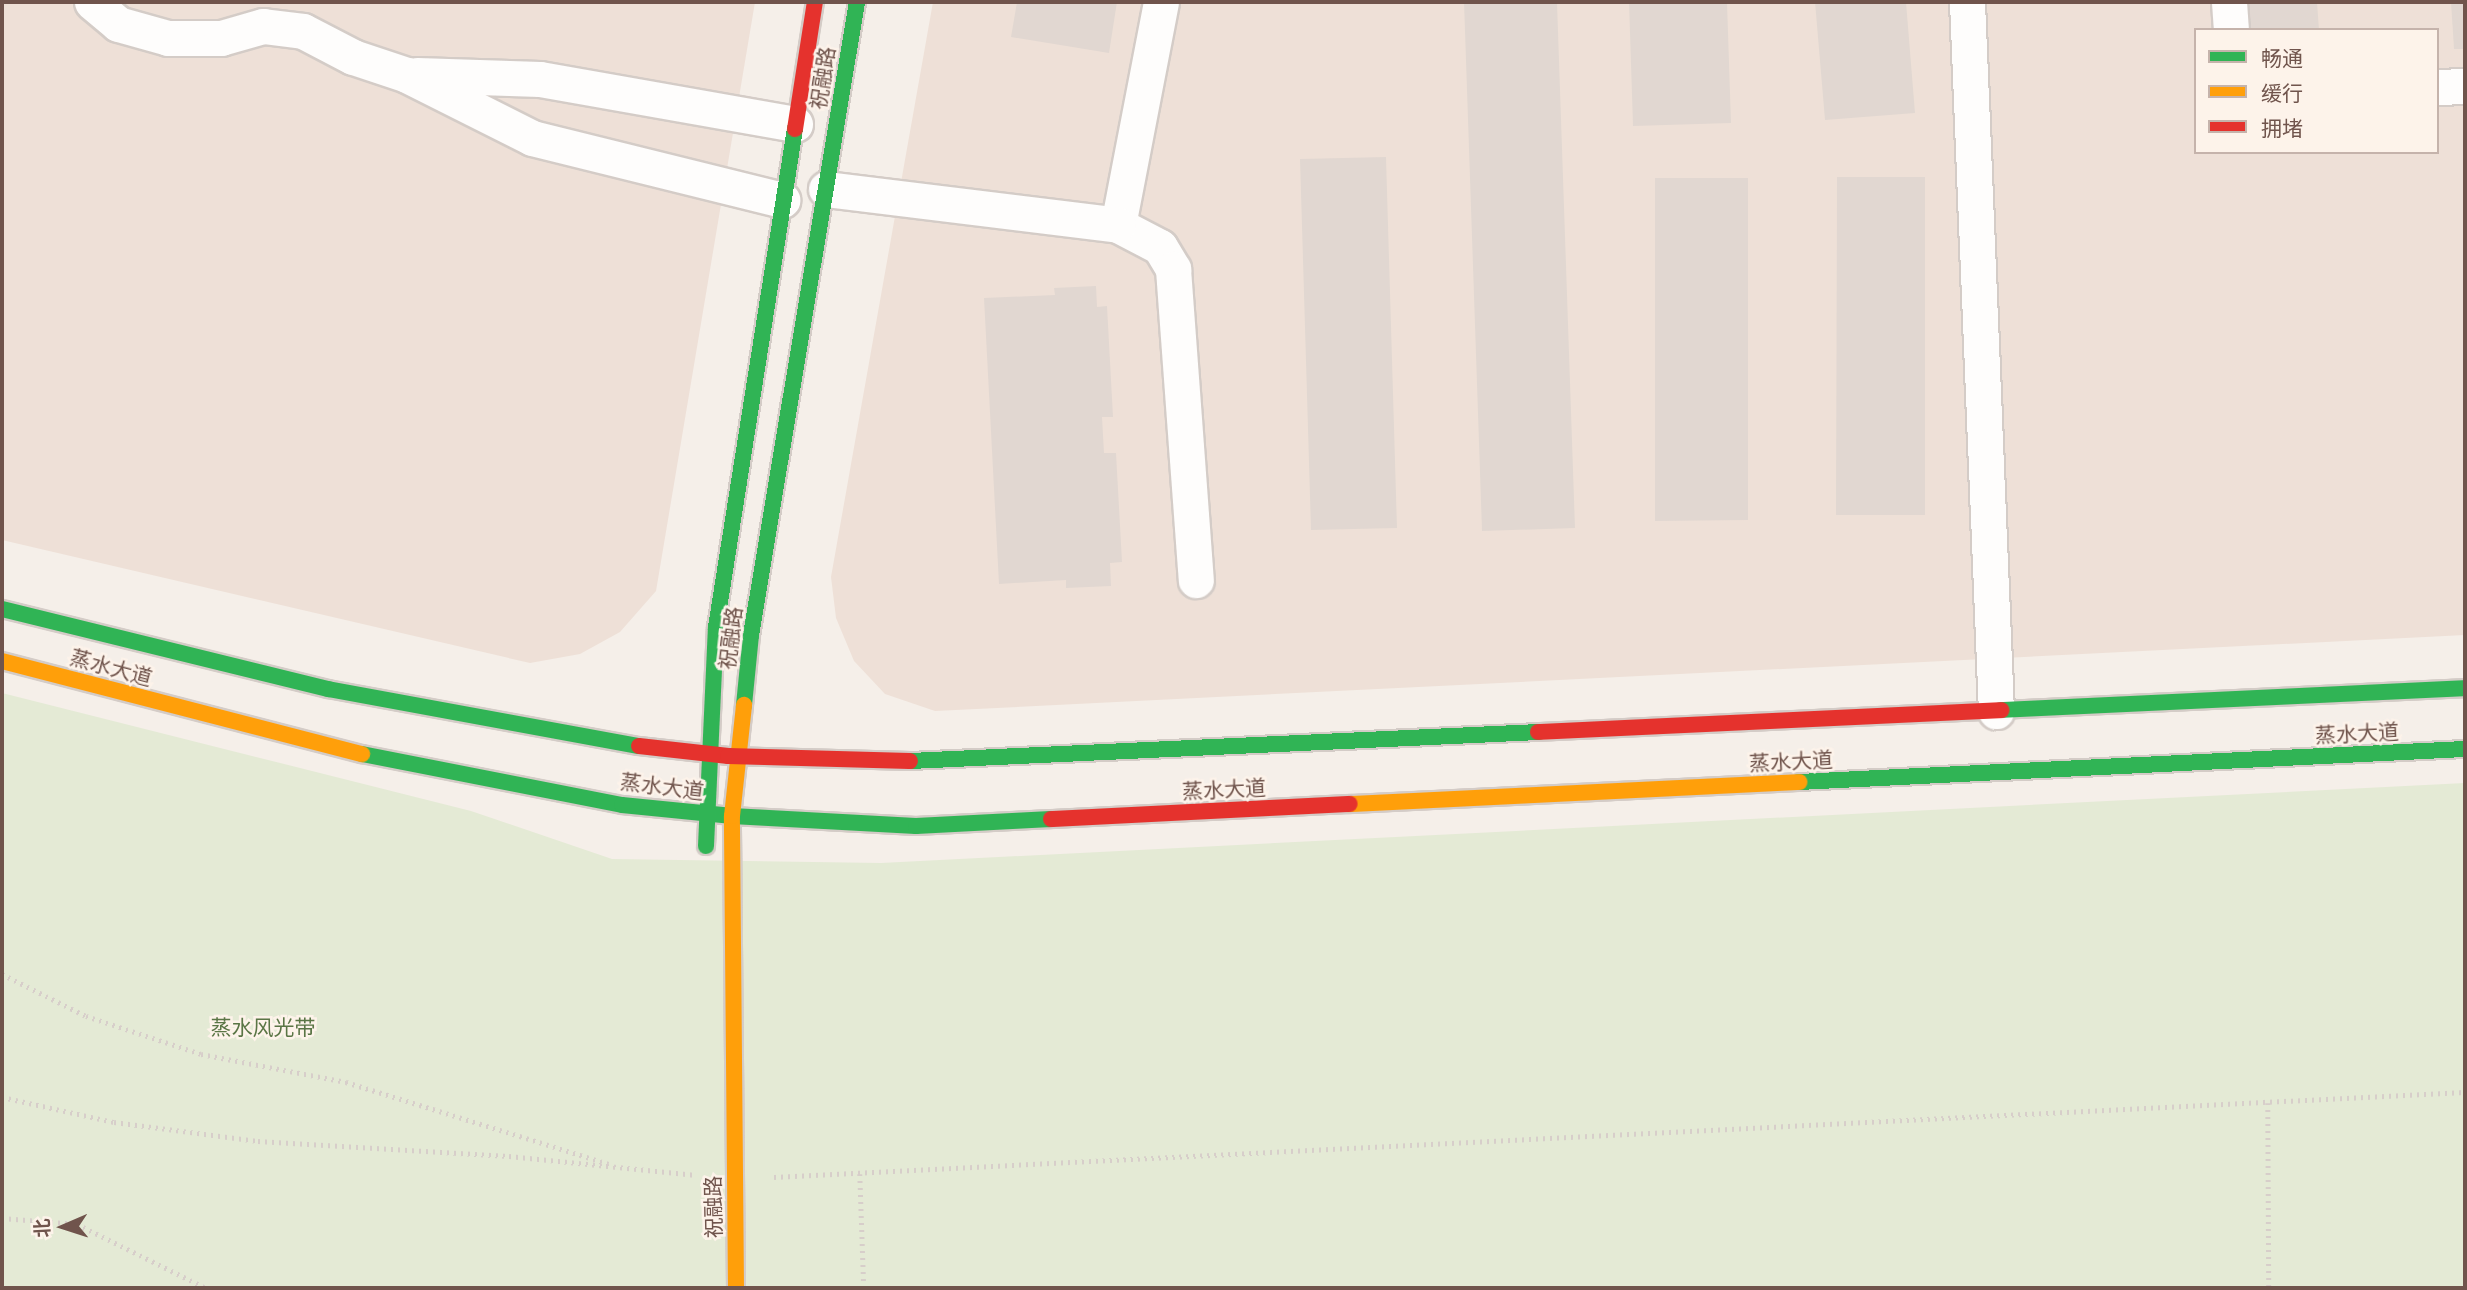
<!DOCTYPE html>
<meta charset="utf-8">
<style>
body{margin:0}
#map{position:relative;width:2467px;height:1290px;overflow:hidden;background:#f5efe9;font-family:"PT Sans Narrow","Noto Sans SC",sans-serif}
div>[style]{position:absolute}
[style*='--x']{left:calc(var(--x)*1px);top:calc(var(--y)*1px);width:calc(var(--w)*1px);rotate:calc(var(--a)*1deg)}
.residential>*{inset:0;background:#eee0d7}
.green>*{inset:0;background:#e4ead5}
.building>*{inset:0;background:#e1d7d1}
.path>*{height:4.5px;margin-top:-2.25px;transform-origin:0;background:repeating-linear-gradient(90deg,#d7ceca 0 2px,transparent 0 7px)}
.roads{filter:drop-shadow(2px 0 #d4ccc7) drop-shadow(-2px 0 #d4ccc7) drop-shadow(0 2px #d4ccc7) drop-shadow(0 -2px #d4ccc7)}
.street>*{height:35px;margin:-17.5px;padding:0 17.5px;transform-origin:17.5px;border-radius:17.5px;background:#fefdfc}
.fast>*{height:16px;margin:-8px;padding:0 8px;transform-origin:8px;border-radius:8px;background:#30b455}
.slow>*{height:16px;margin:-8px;padding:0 8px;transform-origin:8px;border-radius:8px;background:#ff9f0a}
.jam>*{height:16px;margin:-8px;padding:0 8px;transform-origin:8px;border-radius:8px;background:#e5322d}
span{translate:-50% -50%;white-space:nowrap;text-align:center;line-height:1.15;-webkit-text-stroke:5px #fdf3ea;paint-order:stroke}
.street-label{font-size:21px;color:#70544c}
.park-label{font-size:21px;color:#5a7545}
.frame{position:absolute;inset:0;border:4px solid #70544c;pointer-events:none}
.legend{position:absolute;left:2194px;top:28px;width:245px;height:126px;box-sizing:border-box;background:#fdf3ea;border:2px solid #c5b3ab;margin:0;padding:9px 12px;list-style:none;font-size:21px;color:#70544c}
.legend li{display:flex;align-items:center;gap:14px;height:35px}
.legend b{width:35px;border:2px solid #c5b3ab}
.north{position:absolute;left:28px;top:1192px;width:70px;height:70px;-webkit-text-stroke:5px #fdf3ea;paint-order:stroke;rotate:267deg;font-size:19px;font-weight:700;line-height:28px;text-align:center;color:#70544c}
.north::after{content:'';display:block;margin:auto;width:24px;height:32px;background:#70544c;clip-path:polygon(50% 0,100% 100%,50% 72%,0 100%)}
</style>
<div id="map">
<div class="residential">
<i style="clip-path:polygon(2px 2px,755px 2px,656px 591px,620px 632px,580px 654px,530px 663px,2px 540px)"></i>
<i style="clip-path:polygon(evenodd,933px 2px,2465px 2px,2465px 635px,935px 711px,885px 694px,854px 661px,836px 618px,831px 577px,933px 2px,2196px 30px,2437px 30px,2437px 152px,2196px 152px,2196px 30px)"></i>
</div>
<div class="green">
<i style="clip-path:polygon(2px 693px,471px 811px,612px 859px,881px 863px,2465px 783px,2465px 1288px,2px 1288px)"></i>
</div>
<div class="building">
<i style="clip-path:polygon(1017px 2px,1117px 2px,1109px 53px,1011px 37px)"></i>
<i style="clip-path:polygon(1464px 2px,1557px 2px,1575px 528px,1482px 531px)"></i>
<i style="clip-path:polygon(1629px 2px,1727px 2px,1731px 123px,1633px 126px)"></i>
<i style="clip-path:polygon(1815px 2px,1906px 2px,1915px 113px,1825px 120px)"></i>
<i style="clip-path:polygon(2239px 2px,2317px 2px,2319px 30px,2241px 30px)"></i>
<i style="clip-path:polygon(2451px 2px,2465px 2px,2465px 49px,2454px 49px)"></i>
<i style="clip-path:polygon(1386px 157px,1397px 528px,1311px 530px,1300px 159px)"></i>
<i style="clip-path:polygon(1837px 177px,1925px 177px,1925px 515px,1836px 515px)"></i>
<i style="clip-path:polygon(1655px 178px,1748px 178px,1748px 520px,1655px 521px)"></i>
<i style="clip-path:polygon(1096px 286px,1097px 307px,1107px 306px,1113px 417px,1102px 417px,1104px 453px,1116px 453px,1122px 562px,1110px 563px,1111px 586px,1066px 588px,1066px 580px,999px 584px,984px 298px,1055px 295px,1054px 288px)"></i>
</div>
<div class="path">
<i style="--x:2;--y:974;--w:94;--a:26.6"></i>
<i style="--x:86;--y:1016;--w:121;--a:18.3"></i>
<i style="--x:201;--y:1054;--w:148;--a:10.9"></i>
<i style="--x:346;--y:1082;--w:275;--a:17.3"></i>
<i style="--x:2;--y:1097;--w:115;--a:12.6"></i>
<i style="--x:114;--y:1122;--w:145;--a:7.5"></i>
<i style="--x:258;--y:1141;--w:251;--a:3.4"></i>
<i style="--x:509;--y:1156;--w:188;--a:5.8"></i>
<i style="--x:2268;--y:1103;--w:185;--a:89.7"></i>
<i style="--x:860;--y:1174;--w:114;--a:88"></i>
<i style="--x:774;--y:1177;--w:1693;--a:-2.88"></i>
<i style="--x:2;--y:1218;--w:75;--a:4.6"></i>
<i style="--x:77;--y:1224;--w:144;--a:26.4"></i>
</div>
<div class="roads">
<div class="street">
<i style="--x:92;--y:2;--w:34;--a:40"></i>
<i style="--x:118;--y:24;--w:52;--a:15.6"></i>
<i style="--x:168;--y:38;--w:53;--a:0"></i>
<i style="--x:221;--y:38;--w:44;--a:-15.9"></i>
<i style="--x:263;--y:26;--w:40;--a:7.1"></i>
<i style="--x:303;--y:31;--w:56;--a:27.5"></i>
<i style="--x:353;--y:57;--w:57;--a:18.4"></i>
<i style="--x:407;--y:75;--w:140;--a:26.7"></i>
<i style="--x:532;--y:138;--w:258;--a:13.9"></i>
<i style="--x:1161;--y:2;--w:227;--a:100.9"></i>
<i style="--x:1118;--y:225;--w:47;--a:27.6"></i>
<i style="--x:1160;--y:247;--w:26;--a:59"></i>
<i style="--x:1173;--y:269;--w:312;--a:85.8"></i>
<i style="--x:1967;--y:2;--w:710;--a:87.66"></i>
<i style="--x:2229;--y:2;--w:28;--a:86"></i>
<i style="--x:417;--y:75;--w:123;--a:1.9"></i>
<i style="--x:540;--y:79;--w:259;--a:10"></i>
<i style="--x:2437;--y:87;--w:28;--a:-2"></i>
<i style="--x:826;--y:189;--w:294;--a:7"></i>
</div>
<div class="fast">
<i style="--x:2;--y:609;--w:336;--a:13.8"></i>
<i style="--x:328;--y:689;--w:316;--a:10.4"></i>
<i style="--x:744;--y:705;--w:70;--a:-84.3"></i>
<i style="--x:751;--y:635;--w:642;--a:-80.49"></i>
<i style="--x:2001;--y:710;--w:465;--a:-2.7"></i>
<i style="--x:362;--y:754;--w:265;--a:11.1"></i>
<i style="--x:622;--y:805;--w:111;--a:5.7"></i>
<i style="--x:732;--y:816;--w:184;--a:3.1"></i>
<i style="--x:916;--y:826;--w:135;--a:-3"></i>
<i style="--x:910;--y:761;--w:629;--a:-2.64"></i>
<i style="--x:1799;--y:782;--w:667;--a:-2.84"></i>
<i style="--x:706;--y:846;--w:219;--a:-87.4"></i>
<i style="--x:716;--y:627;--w:504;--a:-80.99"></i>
</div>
<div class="slow">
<i style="--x:2;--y:661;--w:372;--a:14.5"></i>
<i style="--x:1350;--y:804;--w:450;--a:-2.8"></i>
<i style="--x:736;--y:1288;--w:472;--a:-90.5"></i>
<i style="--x:732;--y:816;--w:112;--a:-83.8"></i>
</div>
<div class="jam">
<i style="--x:795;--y:129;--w:129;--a:-81.1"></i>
<i style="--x:1538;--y:732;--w:464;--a:-2.7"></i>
<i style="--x:639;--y:746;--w:90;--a:6.4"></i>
<i style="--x:728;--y:756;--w:182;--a:1.6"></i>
<i style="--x:1051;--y:819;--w:299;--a:-2.9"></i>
</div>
</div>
<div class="street-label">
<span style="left:823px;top:78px;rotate:-81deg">祝融路</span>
<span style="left:731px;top:638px;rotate:-83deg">祝融路</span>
<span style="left:111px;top:668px;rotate:15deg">蒸水大道</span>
<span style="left:2357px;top:734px;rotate:-3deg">蒸水大道</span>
<span style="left:1791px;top:762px;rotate:-3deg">蒸水大道</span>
<span style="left:662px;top:787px;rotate:7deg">蒸水大道</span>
<span style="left:1224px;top:790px;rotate:-3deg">蒸水大道</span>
<span style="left:714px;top:1207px;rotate:-91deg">祝融路</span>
</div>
<div class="park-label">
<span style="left:263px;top:1028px">蒸水风光带</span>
</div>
<div class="frame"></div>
<ul class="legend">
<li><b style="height:9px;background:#30b455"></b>畅通</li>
<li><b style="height:9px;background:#ff9f0a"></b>缓行</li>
<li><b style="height:9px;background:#e5322d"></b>拥堵</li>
</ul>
<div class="north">北</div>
</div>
